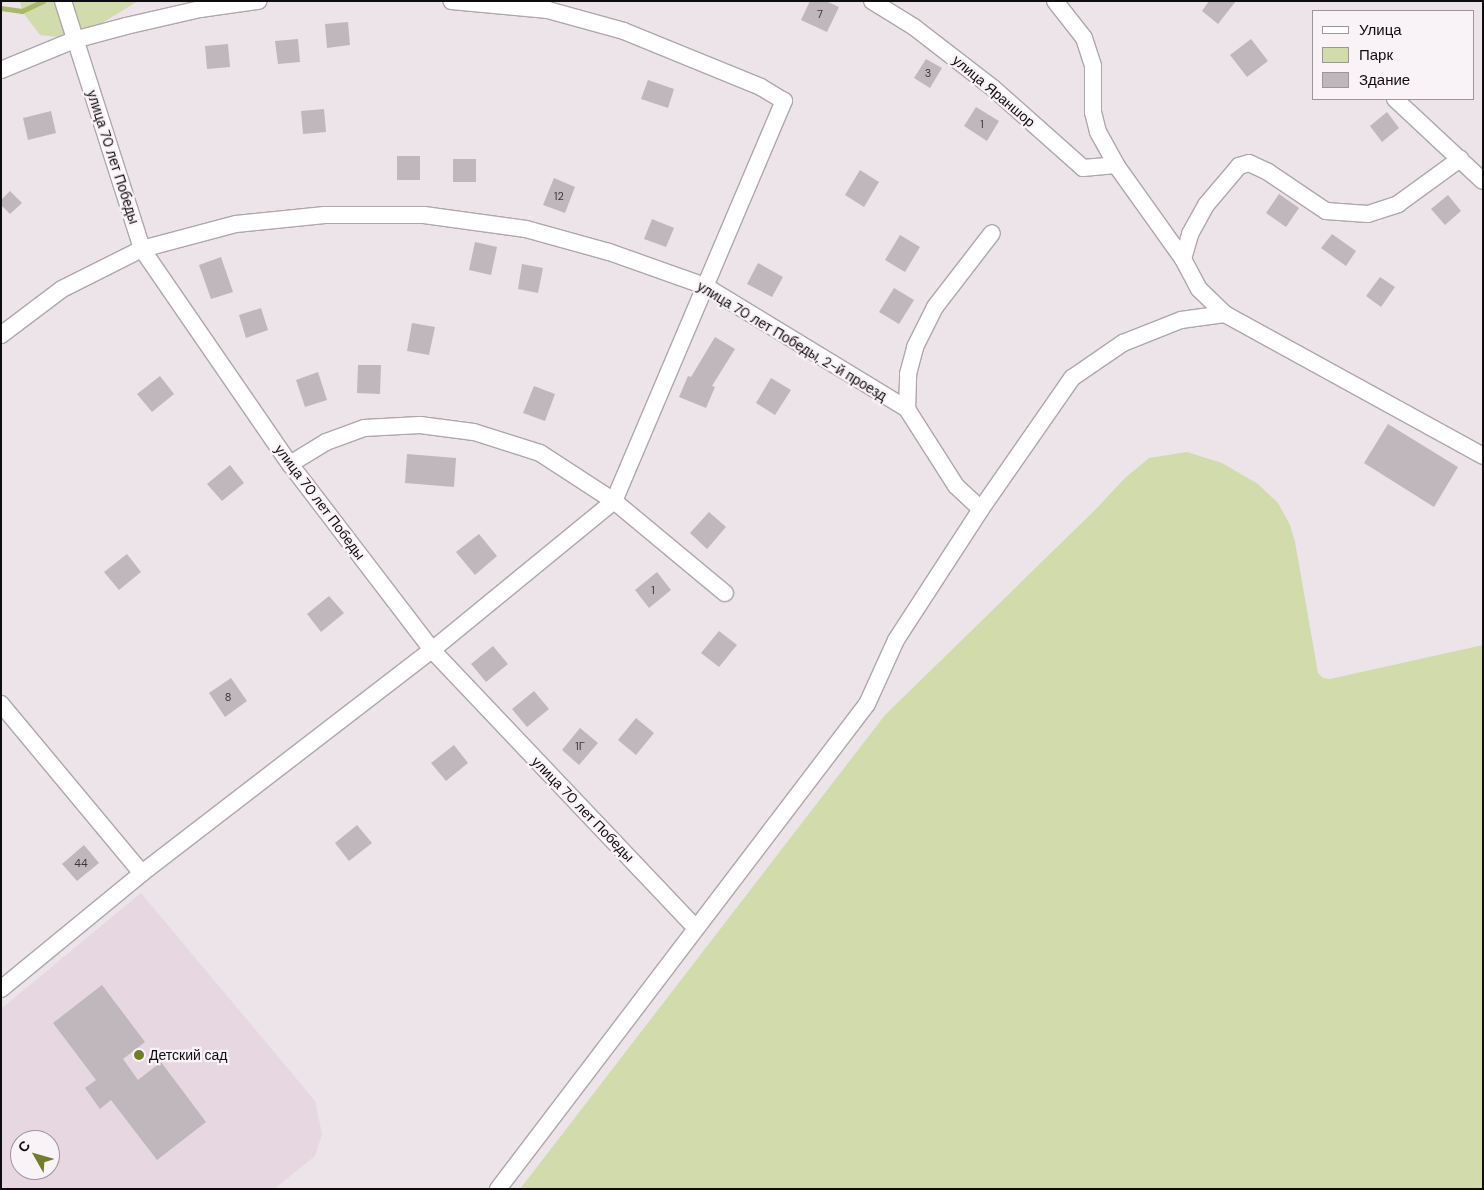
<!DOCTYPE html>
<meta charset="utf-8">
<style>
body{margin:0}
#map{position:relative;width:1484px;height:1190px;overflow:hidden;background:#ece4e9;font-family:"DM Sans",sans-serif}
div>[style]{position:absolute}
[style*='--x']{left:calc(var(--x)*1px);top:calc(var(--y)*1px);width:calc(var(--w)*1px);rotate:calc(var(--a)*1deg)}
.built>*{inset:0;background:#e6d7e0}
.green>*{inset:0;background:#d1dbac}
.stream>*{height:4.5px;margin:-2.25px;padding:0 2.25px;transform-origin:2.25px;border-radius:2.25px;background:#aab86a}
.building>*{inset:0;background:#bfb7bc}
.roads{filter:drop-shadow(1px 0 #afa7ac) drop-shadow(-1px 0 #afa7ac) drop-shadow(0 1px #afa7ac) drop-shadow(0 -1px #afa7ac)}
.minor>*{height:16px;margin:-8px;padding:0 8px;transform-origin:8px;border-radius:8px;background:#fff}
.dots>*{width:14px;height:14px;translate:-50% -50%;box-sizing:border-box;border:2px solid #f9f2f6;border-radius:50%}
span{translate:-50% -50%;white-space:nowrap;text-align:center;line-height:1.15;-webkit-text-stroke:4.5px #f9f2f6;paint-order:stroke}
.number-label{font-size:11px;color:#3a3739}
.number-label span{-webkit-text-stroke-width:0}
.street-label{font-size:14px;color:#0e0c0d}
.poi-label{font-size:14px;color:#0e0c0d}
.left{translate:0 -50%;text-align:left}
.frame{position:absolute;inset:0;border:2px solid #0e0c0d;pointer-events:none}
.legend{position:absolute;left:1312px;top:10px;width:162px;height:90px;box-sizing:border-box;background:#f9f2f6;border:1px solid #9b9699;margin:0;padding:6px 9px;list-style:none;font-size:15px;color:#0e0c0d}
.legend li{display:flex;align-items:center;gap:10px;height:25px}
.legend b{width:25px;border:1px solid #9b9699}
.north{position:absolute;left:10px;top:1130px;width:50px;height:50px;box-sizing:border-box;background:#f9f2f6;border:1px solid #9b9699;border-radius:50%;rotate:308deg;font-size:14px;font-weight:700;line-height:20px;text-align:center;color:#0e0c0d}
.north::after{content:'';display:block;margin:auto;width:18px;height:22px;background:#717d2a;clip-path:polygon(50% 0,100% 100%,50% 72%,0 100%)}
</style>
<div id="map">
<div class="built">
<i style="clip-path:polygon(evenodd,141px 893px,315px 1101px,322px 1134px,315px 1156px,274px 1189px,1px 1189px,1px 1009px,141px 893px,20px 1140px,50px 1140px,50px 1170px,20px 1170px,20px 1140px)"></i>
</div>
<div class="green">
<i style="clip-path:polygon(20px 1px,138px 1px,84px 34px,58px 37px,40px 35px,22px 11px)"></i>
<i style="clip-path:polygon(1187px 452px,1222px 463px,1258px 484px,1278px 503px,1290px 525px,1295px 542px,1318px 673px,1323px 678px,1330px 679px,1483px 645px,1483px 1189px,520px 1189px,885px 715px,1096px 509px,1125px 478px,1149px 458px)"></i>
</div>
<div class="stream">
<i style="--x:1;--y:8;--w:21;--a:8"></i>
<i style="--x:22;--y:11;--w:23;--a:-25"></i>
</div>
<div class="building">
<i style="clip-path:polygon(810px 1px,826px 1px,839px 7px,827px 32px,801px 20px)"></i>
<i style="clip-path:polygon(1209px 1px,1236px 1px,1218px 24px,1202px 11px)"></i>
<i style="clip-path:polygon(348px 22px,350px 45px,327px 48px,325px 24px)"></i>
<i style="clip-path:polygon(298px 39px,300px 62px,278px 64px,275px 41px)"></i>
<i style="clip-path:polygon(1251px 39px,1268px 61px,1247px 77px,1230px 55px)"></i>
<i style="clip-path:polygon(228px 44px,230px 67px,207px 69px,205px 46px)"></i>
<i style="clip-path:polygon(926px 59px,942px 68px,930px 88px,914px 78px)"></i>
<i style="clip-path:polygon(648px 80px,674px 89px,668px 108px,641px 99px)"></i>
<i style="clip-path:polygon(976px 107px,999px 121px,987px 141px,964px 126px)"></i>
<i style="clip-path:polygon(324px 109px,326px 132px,303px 134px,301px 111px)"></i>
<i style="clip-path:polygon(51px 111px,56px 133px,28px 140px,23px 118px)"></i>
<i style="clip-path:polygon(1387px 112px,1399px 128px,1382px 142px,1370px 126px)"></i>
<i style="clip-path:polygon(397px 156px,420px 156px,420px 180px,397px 180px)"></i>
<i style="clip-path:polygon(453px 159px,476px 159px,476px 182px,453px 182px)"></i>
<i style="clip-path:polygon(860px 170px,879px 182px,864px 207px,845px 195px)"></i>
<i style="clip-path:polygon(554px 178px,575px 187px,565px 213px,543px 205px)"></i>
<i style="clip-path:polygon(10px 191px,22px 203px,10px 214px,1px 205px,1px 200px)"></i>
<i style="clip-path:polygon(1279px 194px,1299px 208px,1286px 227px,1266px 213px)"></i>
<i style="clip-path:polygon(1448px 195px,1461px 211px,1445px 225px,1431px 209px)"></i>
<i style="clip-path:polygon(652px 219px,674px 228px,666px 247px,644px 239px)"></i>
<i style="clip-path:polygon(1332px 234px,1356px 251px,1346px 266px,1321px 248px)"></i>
<i style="clip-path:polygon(900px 235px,920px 247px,905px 272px,885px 260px)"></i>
<i style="clip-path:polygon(475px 242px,497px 247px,491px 275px,469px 270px)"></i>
<i style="clip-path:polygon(221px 257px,233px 292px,211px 299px,199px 265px)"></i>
<i style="clip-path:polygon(758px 263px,783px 277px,772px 297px,747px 284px)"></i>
<i style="clip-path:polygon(522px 264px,543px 268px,538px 293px,518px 289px)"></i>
<i style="clip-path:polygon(1380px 277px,1395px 287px,1381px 307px,1366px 296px)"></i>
<i style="clip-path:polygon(894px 288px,914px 300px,899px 324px,879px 312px)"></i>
<i style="clip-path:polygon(261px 308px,268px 330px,246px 338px,239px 315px)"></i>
<i style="clip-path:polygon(412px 323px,435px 327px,429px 355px,407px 351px)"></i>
<i style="clip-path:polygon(715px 337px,735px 349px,712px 386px,715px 387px,706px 408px,679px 397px,688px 376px,691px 377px)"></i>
<i style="clip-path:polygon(358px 365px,381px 365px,380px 394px,357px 393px)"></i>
<i style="clip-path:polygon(318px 372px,327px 400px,305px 407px,296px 380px)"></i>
<i style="clip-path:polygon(160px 376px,174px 394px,152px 412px,137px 394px)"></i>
<i style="clip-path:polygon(771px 378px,791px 390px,775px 415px,756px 403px)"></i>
<i style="clip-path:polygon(534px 386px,555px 394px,545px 421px,523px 413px)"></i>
<i style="clip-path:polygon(1388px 424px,1458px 467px,1434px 507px,1364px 463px)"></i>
<i style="clip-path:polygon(407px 454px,456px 458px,454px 487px,405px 483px)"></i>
<i style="clip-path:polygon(230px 465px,244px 483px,222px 501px,207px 484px)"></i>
<i style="clip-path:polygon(709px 512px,726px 527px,707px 549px,690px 533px)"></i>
<i style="clip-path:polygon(479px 534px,497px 556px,475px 575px,456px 552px)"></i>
<i style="clip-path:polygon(127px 554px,141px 572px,119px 590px,104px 572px)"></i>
<i style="clip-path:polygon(657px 572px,671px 590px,649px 608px,635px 590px)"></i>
<i style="clip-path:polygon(329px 596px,344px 613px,321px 632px,307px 614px)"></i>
<i style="clip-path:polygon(719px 631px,737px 645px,719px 667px,701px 653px)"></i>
<i style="clip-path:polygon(493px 646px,508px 664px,486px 682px,471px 664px)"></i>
<i style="clip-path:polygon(231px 678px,247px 701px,225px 717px,209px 693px)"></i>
<i style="clip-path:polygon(534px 691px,549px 709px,527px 727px,512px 709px)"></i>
<i style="clip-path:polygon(636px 718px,654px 733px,636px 755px,618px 740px)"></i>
<i style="clip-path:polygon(580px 728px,598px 743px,579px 765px,562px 750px)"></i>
<i style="clip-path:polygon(454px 745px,468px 763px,446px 781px,431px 763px)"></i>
<i style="clip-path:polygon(357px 825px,372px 843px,349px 861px,335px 843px)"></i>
<i style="clip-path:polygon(84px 845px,99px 863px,77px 881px,62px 864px)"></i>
<i style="clip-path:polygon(102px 985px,145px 1042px,123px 1059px,138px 1080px,161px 1062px,206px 1122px,157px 1160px,111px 1100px,100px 1109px,85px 1088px,96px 1080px,53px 1023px)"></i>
</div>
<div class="roads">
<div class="minor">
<i style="--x:63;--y:1;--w:260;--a:72.3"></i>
<i style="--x:142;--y:249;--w:261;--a:55.5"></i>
<i style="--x:290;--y:464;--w:234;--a:52.6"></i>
<i style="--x:432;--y:650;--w:383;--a:46.5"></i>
<i style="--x:872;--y:1;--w:49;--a:31.8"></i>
<i style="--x:914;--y:27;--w:100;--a:37.7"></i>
<i style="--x:993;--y:88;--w:120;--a:41.6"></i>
<i style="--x:1083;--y:168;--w:33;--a:-5"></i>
<i style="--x:1055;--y:1;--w:47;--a:51.9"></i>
<i style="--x:1084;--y:38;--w:29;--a:72"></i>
<i style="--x:1093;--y:66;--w:46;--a:90"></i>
<i style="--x:1093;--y:112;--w:21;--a:76"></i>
<i style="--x:1098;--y:132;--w:38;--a:61"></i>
<i style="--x:1116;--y:165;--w:115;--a:54.5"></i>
<i style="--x:1183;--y:259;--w:34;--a:62"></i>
<i style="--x:1199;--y:289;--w:36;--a:44"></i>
<i style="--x:1225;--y:314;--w:294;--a:28.8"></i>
<i style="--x:1;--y:70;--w:79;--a:-22.3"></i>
<i style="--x:74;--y:40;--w:54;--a:-15.1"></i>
<i style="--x:126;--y:26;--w:76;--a:-12.9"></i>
<i style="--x:200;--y:9;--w:59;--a:-7.9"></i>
<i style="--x:1395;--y:99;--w:120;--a:43"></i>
<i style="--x:1183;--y:259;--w:26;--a:-74"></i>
<i style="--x:1190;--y:234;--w:33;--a:-61"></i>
<i style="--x:1206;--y:205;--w:51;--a:-49.8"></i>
<i style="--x:1239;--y:166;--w:10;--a:-17"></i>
<i style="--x:1249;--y:163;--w:21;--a:25"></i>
<i style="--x:1268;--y:172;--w:70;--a:33.9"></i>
<i style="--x:1326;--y:211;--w:42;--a:4.1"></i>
<i style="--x:1368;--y:214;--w:32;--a:-18"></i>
<i style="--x:1398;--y:204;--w:77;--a:-36"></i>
<i style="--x:1;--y:335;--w:76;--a:-37"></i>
<i style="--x:62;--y:289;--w:89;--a:-26.6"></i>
<i style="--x:142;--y:249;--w:97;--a:-14.9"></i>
<i style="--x:236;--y:224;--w:89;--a:-5.8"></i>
<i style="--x:325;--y:215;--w:99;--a:0"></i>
<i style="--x:424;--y:215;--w:103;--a:7.8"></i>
<i style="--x:526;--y:229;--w:86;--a:15.5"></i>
<i style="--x:609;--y:252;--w:102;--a:19.5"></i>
<i style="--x:705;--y:286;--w:237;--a:31.3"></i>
<i style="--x:907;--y:409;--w:91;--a:57.5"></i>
<i style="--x:956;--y:486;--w:34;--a:43"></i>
<i style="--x:907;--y:409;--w:35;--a:-88"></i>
<i style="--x:908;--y:374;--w:28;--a:-75"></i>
<i style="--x:915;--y:347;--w:45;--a:-63.4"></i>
<i style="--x:935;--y:307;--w:93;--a:-52.4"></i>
<i style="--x:290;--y:464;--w:42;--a:-31.4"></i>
<i style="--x:326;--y:442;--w:40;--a:-20.2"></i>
<i style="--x:364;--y:428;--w:56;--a:-3.1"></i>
<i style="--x:420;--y:425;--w:54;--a:7.4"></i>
<i style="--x:474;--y:432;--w:69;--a:17.7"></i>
<i style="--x:540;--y:453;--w:88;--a:33"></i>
<i style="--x:614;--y:501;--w:144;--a:39.7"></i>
<i style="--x:1;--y:704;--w:220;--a:50.2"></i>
<i style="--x:1;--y:989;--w:183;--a:-39.4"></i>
<i style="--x:142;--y:873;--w:366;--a:-37.6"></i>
<i style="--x:432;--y:650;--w:235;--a:-39.3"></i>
<i style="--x:614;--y:501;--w:435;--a:-67"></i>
<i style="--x:784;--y:101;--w:27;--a:-149"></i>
<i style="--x:761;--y:87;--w:148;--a:-157.8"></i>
<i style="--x:624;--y:31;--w:79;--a:-164.6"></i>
<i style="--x:548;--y:10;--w:97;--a:-174.7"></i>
<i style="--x:498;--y:1189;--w:609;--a:-52.74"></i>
<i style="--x:867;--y:704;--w:70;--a:-65.6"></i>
<i style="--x:896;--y:640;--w:156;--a:-57"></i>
<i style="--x:981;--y:509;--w:160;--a:-55.2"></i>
<i style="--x:1072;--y:378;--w:62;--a:-34.5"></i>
<i style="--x:1123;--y:343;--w:62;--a:-21.6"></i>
<i style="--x:1181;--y:320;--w:44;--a:-7.8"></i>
</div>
</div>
<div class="dots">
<i style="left:139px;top:1055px;background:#717d2a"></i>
</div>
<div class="number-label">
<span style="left:820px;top:14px">7</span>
<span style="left:928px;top:73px">3</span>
<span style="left:982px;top:124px">1</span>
<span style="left:559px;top:196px">12</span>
<span style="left:653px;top:590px">1</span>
<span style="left:228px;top:697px">8</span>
<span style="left:580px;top:746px">1Г</span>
<span style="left:81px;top:863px">44</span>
</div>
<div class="street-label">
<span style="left:994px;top:91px;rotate:40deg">улица Яраншор</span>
<span style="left:113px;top:157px;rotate:72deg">улица 70 лет Победы</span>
<span style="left:792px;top:341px;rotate:31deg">улица 70 лет Победы, 2-й проезд</span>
<span style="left:320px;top:502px;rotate:53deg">улица 70 лет Победы</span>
<span style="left:583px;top:809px;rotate:46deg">улица 70 лет Победы</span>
</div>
<div class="poi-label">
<span class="left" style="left:149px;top:1055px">Детский сад</span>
</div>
<div class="frame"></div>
<ul class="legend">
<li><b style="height:6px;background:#fff"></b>Улица</li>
<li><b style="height:14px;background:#d1dbac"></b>Парк</li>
<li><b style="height:14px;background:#bfb7bc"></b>Здание</li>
</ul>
<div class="north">С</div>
</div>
